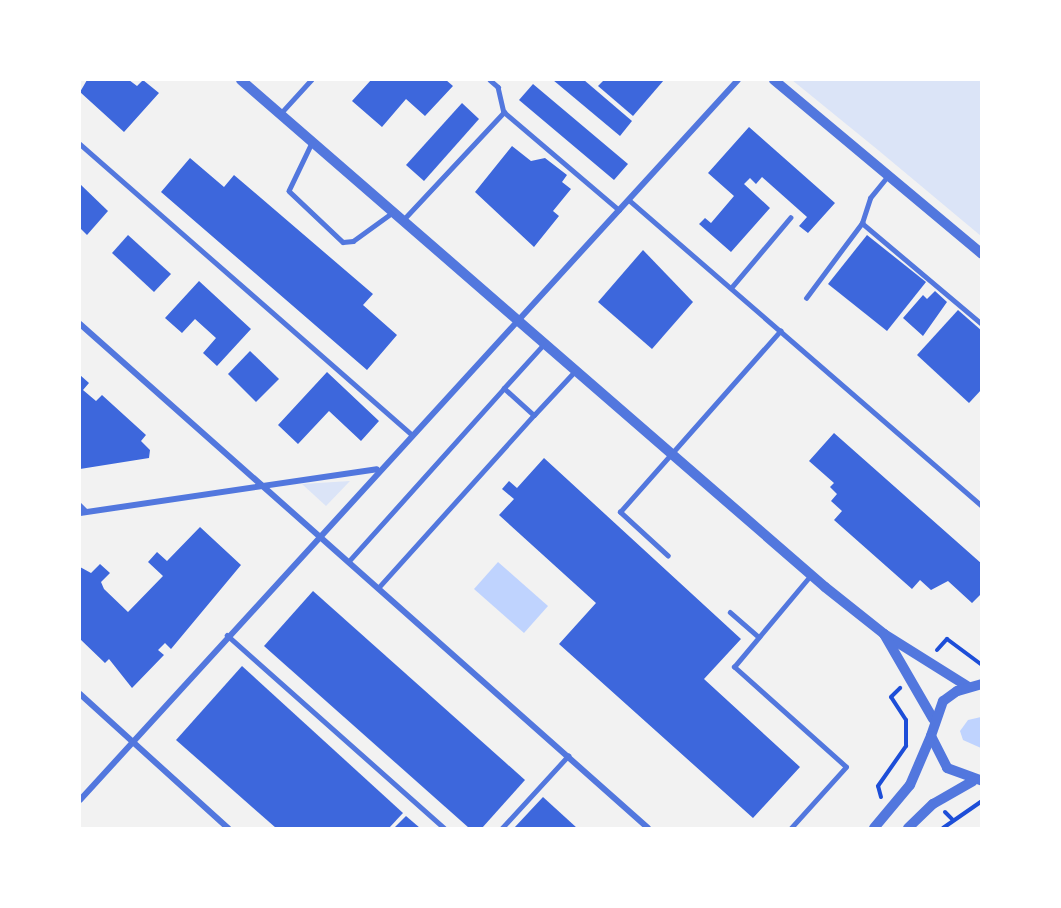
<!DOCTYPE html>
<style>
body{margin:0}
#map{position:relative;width:1061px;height:908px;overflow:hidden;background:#f2f2f2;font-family:"Golos Text",sans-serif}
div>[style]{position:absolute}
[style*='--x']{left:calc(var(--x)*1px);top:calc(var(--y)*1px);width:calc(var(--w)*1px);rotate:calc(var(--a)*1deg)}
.green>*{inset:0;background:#dbe4f7}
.water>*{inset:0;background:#bfd3fe}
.building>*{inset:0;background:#3d67dc}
.path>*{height:4px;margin:-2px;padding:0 2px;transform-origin:2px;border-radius:2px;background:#1d4ed8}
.service>*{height:4.5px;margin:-2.25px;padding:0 2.25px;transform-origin:2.25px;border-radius:2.25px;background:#5277de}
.minor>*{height:6px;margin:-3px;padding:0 3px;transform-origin:3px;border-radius:3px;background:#5277de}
.tertiary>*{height:10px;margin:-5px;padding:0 5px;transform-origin:5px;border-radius:5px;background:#5277de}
span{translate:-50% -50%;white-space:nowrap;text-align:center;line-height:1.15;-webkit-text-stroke:5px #fff;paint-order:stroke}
.frame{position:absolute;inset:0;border:81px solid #fff;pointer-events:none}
</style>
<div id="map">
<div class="green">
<i style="clip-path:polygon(792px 80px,981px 80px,981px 236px,878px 150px)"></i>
<i style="clip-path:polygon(350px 481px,326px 506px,302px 484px)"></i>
</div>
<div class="water">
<i style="clip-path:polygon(498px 562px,548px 606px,524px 633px,474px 589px)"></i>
<i style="clip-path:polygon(981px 717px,982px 717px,981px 748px,963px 740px,960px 731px,968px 720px)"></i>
</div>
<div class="building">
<i style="clip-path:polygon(87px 80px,129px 80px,137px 86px,143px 80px,159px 93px,124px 132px,80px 92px)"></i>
<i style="clip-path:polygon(371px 80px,446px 80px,453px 86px,425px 116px,406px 99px,382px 127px,352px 101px)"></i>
<i style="clip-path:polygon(553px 80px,584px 80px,632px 121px,620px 136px)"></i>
<i style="clip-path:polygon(604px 80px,664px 80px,633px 116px,598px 86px)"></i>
<i style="clip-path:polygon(533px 84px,628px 164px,614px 180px,519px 100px)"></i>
<i style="clip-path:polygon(462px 103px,479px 119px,424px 181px,406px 165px)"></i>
<i style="clip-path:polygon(749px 127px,835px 203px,808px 233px,799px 226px,807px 217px,762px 177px,756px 184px,750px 178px,744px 184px,770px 208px,731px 252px,699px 224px,705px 218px,711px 223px,734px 196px,708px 173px)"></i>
<i style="clip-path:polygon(512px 146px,531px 161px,545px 158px,567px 175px,562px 182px,571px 189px,553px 211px,559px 216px,534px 247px,475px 192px)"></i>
<i style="clip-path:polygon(190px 158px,224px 187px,234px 175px,373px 294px,363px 305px,397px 335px,367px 370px,161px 192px)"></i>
<i style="clip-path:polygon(80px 184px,108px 211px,87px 235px,80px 228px)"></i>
<i style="clip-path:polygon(128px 235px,171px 274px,154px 292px,112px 253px)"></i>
<i style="clip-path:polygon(867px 235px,926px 282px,887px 331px,828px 284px)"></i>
<i style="clip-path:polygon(643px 250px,693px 302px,652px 349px,598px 302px)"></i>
<i style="clip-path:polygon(199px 281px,251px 329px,217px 366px,203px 353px,216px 338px,195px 319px,182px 333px,165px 318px)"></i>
<i style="clip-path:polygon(935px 291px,947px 302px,923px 336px,903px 318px,923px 295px,927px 299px)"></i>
<i style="clip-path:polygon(958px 310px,982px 331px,982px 389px,969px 403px,917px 355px)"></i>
<i style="clip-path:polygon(250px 351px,279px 379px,256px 402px,228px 374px)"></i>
<i style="clip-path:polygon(327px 372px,379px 421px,361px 441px,329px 411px,298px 444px,278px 425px)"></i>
<i style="clip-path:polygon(80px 375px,89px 383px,83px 390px,96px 401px,102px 395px,146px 435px,141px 441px,150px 450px,149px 458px,80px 469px)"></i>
<i style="clip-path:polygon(834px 433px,982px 564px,982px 593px,972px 603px,948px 581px,931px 590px,920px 580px,912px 589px,834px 520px,842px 511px,831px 501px,837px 494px,830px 487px,834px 483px,809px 461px)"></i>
<i style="clip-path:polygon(544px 458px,741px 639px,704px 679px,800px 767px,753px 818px,559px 644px,596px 603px,499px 515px,514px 499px,502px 489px,509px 481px,517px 488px)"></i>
<i style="clip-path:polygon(200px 527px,241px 565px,171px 649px,165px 643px,158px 650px,164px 655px,132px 688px,109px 659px,105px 663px,80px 639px,80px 567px,91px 573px,100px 564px,110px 573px,101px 582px,104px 589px,128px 612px,163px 576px,148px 562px,157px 552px,167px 561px)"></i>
<i style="clip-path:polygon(313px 591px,525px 780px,482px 828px,469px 828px,264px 646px)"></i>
<i style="clip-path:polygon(242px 666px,403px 813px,389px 828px,276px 828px,176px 740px)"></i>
<i style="clip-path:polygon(543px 797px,577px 828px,514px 828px)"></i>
<i style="clip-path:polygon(406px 816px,420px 828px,394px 828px)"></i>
</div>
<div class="path">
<i style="--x:937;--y:650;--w:15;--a:-48"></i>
<i style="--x:947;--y:639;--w:44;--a:36.6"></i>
<i style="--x:881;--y:797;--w:11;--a:-105"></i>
<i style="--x:878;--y:786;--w:49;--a:-55"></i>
<i style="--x:906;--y:746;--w:26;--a:-90"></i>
<i style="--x:906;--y:720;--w:27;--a:-123"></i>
<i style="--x:891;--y:697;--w:13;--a:-45"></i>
<i style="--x:945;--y:812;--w:10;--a:45"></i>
<i style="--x:943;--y:828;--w:47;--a:-34.7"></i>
</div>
<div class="service">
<i style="--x:490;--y:80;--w:11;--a:41"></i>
<i style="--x:498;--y:87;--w:26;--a:77"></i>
<i style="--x:281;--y:113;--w:45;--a:-47.7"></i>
<i style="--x:313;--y:141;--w:55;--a:115.6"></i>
<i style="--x:289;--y:191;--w:74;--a:43.4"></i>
<i style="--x:343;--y:242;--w:10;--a:-6"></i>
<i style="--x:353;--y:241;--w:49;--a:-35.9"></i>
<i style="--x:80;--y:144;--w:440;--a:41.2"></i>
<i style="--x:629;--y:200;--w:467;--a:40.9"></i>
<i style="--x:403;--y:220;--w:148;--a:-46.9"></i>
<i style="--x:504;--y:112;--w:151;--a:40.4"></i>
<i style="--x:862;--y:223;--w:157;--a:40.1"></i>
<i style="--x:731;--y:288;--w:92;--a:-49.9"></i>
<i style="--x:806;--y:298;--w:94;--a:-53.3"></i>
<i style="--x:862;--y:223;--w:26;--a:-72"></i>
<i style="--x:870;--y:198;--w:28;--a:-51"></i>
<i style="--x:504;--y:388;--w:61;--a:-47.7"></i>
<i style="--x:80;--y:505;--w:8;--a:45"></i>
<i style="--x:668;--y:556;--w:65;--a:-137.5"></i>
<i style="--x:620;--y:512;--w:242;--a:-48.5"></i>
<i style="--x:349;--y:561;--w:232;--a:-48.1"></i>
<i style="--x:504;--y:388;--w:40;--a:42"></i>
<i style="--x:534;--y:415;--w:60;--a:-47"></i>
<i style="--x:379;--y:587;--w:232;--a:-48"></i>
<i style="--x:730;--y:612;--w:38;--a:41"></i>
<i style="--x:227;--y:635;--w:290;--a:41.6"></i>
<i style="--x:502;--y:828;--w:98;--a:-47.5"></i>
<i style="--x:791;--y:828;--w:82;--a:-48"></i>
<i style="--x:846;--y:767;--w:150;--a:-138.2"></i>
<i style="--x:734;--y:667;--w:119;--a:-50.1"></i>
</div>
<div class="minor">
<i style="--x:80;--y:324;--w:759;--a:41.58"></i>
<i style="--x:80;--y:513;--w:300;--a:-8.4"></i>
<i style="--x:80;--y:694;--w:200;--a:42.2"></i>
<i style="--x:80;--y:800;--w:975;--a:-47.58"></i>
</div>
<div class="tertiary">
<i style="--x:241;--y:80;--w:773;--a:40.96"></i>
<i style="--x:825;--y:587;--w:75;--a:38.5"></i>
<i style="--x:884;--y:634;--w:98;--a:32.1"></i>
<i style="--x:774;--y:80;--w:271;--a:39.9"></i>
<i style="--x:884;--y:634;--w:98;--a:60"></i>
<i style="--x:982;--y:684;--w:26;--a:164"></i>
<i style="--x:957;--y:691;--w:17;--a:144"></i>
<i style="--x:943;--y:701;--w:37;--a:109"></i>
<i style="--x:931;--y:736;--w:36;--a:63"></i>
<i style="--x:947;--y:768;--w:37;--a:20"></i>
<i style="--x:874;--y:828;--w:56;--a:-50.1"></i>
<i style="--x:910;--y:785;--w:53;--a:-66.8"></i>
<i style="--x:908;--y:828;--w:35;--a:-44"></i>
<i style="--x:933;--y:804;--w:46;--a:-29.9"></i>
</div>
<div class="frame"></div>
</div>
